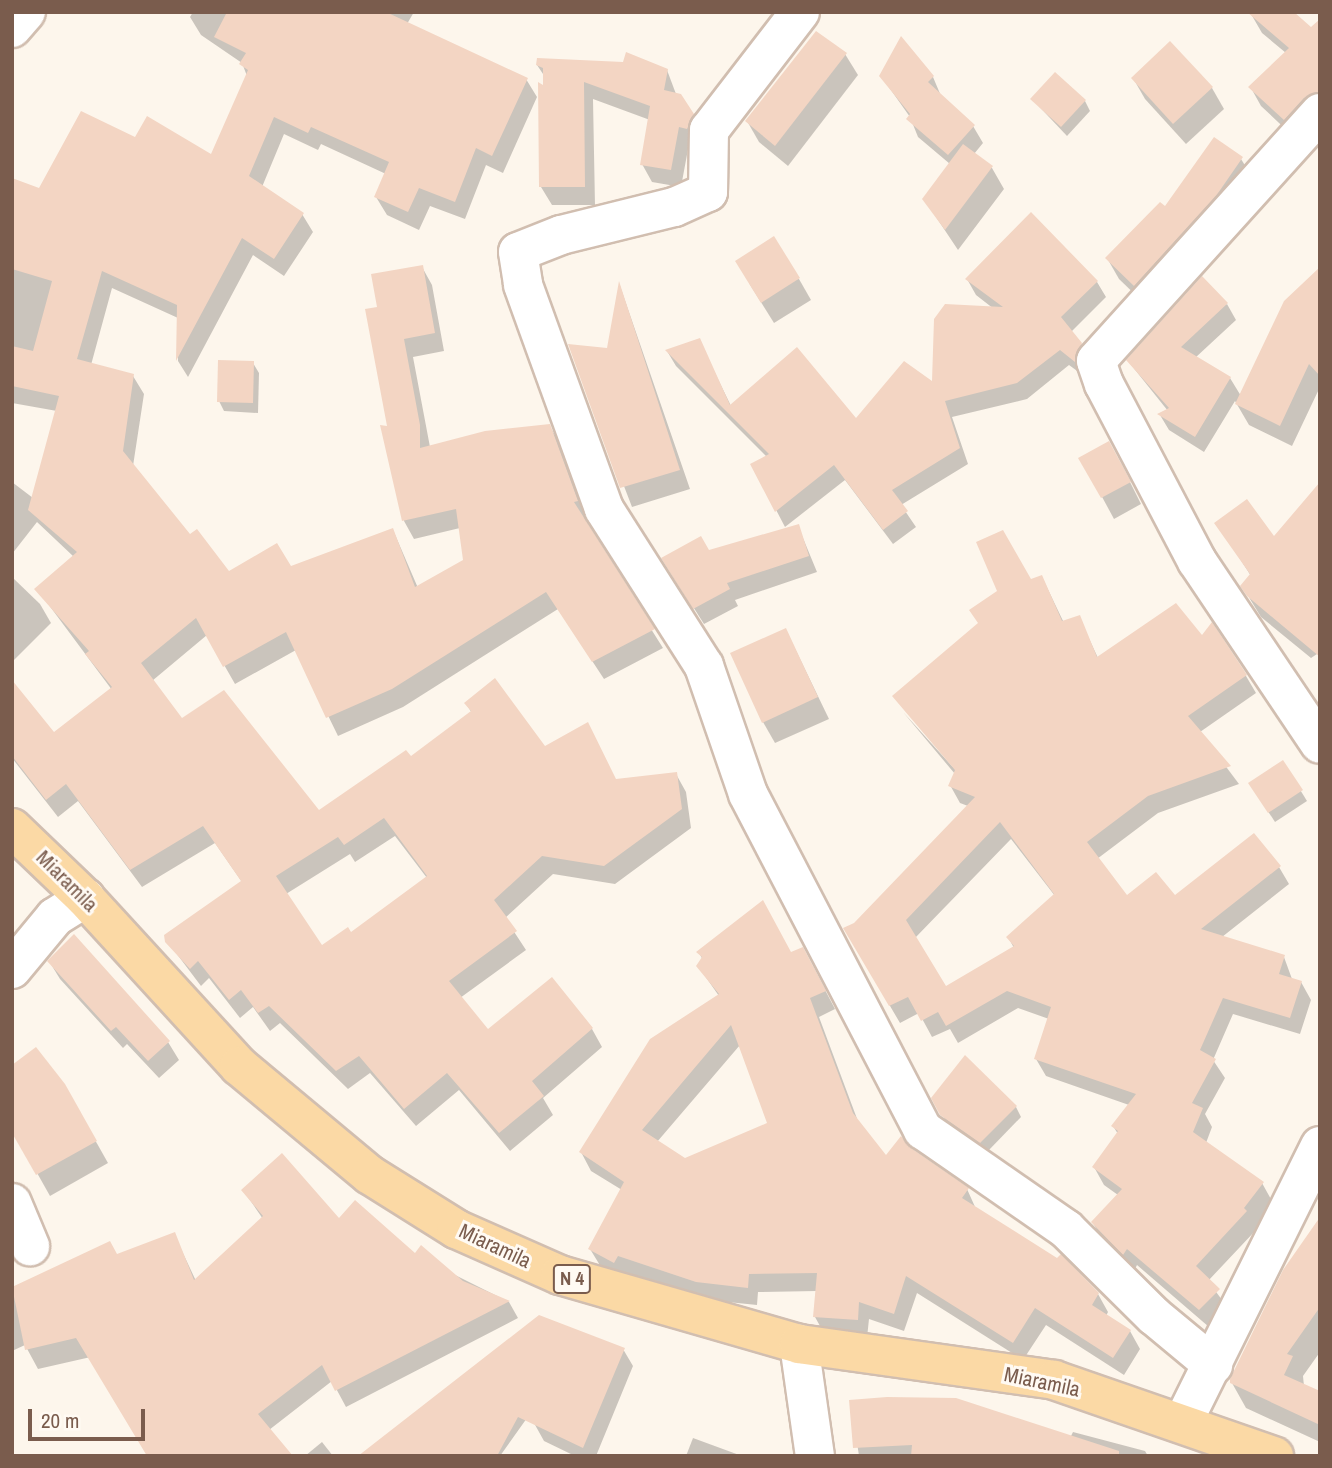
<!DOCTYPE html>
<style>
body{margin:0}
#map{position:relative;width:1332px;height:1468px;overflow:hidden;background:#fdf6ec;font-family:"Archivo Narrow",sans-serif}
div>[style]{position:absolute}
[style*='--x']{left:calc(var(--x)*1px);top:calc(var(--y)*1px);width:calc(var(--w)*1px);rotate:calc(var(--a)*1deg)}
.shadow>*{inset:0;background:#0003}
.building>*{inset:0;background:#f3d5c3}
.roads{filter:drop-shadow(2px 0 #d1beb0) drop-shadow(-2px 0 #d1beb0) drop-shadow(0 2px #d1beb0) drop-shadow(0 -2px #d1beb0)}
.street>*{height:38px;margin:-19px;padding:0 19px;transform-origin:19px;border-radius:19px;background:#fff}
.primary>*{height:38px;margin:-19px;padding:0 19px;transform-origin:19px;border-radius:19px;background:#fbd9a5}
span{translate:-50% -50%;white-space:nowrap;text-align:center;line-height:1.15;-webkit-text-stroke:6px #fffaf3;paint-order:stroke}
.shield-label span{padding:2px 5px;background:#fffaf3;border:2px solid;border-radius:5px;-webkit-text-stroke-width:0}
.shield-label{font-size:19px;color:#7a5c4d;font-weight:700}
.street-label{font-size:21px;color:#7a5c4d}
.frame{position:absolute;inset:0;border:14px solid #7a5c4d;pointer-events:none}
.scale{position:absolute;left:28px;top:1409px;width:117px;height:32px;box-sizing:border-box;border:4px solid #7a5c4d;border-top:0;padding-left:9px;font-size:21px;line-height:24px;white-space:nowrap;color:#7a5c4d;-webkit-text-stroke:5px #fffaf3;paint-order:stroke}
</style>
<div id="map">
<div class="shadow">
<i style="clip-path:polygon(evenodd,193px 12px,414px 12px,407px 24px,526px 79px,537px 97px,503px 173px,486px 165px,465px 219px,430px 206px,419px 230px,387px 215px,376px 197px,386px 174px,321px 144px,318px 150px,284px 134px,262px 187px,302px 214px,313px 232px,284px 276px,253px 255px,188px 377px,178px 361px,178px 318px,112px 288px,91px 365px,133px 376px,144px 394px,133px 466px,190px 536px,228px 573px,290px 568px,393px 530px,418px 588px,465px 561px,460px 528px,414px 539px,404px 521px,389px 427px,379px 309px,422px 267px,432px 285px,444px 351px,413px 357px,430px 447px,549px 425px,560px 444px,587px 520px,583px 521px,663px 648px,604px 679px,558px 609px,403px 707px,338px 736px,296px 650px,235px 684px,207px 635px,152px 681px,181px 721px,319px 812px,411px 759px,472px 713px,466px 704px,545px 748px,616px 780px,676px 774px,686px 792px,691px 828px,615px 884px,553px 874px,505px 918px,526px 950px,460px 998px,488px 1032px,592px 1029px,602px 1047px,543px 1098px,553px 1115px,510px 1151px,459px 1090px,416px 1126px,370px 1073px,348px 1089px,280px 1023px,270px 1031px,253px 1007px,240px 1018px,209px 978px,201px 986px,167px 941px,242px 882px,215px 843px,142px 887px,78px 801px,58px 817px,12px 758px,12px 733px,54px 734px,112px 690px,37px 589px,74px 557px,37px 522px,12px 554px,12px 482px,33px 498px,57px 411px,12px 403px,12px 189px,40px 191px,136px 139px,212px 157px,247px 76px,242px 63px,201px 35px,190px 17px,193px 12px,395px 836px,427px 878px,351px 935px,322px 948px,286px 894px,350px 854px,355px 862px,395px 836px)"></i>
<i style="clip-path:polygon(1251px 14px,1320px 40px,1320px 90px,1311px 99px,1295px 138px,1261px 106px,1251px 88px,1286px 53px,1262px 33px)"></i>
<i style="clip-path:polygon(902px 39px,933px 77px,941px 96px,973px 126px,983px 143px,974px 154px,992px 168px,1004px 189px,958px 250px,924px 199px,950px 164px,918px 137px,910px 117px,881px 76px)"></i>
<i style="clip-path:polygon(845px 54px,858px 75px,788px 166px,759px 142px,747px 121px)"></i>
<i style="clip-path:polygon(537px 65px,667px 70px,676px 94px,703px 133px,697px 146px,689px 144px,681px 187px,652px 182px,642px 164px,650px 120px,593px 99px,595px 205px,552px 205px,541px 187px,545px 77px)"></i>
<i style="clip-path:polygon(1133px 78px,1212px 88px,1224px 109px,1186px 144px,1145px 99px)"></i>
<i style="clip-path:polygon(1032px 99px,1085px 101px,1090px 111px,1067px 136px)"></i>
<i style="clip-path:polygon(1241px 159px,1254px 180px,1147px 306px,1119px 279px,1107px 258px,1165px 209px)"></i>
<i style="clip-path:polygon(799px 279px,811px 300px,774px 323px,749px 283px)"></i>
<i style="clip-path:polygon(967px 279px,1097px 282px,1106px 297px,1071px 332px,1090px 361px,1084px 376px,1069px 365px,1027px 399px,952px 417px,968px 464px,901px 505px,916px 527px,893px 544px,845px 480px,785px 527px,752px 464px,767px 457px,676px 366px,667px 351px,699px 340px,731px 406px,856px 420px,934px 385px,994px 309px,976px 295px)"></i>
<i style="clip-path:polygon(620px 286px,690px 489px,632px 507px,570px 346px,608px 349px)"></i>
<i style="clip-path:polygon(1320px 294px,1320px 387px,1292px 446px,1249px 425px,1235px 401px,1204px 452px,1169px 430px,1160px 415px,1168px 411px,1128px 361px,1227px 304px,1236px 320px,1195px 358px,1230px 378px,1241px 396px)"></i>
<i style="clip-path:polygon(253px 363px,259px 373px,258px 413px,224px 411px,219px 401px)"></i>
<i style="clip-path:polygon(1081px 458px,1121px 464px,1141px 504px,1114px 519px)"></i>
<i style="clip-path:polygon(1217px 523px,1320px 652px,1311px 658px,1261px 617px,1242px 586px,1251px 576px)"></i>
<i style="clip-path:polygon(798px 526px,817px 572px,735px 600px,738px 606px,704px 624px,673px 575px,709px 552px)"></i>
<i style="clip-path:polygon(12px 577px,40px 604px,51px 623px,12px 662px)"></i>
<i style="clip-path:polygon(evenodd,1042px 577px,1064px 623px,1079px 617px,1098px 658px,1202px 638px,1246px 676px,1256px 693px,1200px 732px,1239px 784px,1158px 813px,1097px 859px,1126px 897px,1174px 898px,1279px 867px,1289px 884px,1222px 937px,1284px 957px,1292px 979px,1301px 982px,1311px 1000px,1300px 1034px,1233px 1014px,1213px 1060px,1225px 1078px,1205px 1114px,1212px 1127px,1206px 1143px,1262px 1183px,1272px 1201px,1256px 1230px,1208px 1281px,1228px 1308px,1209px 1327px,1137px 1265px,1134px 1271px,1103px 1240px,1093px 1223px,1118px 1195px,1104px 1185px,1094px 1167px,1118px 1134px,1113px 1126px,1129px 1105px,1046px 1076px,1036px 1059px,1049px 1019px,1018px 1008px,958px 1043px,950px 1029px,932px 1037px,919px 1013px,900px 1023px,845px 929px,855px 924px,968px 806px,960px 803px,950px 785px,955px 774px,903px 712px,961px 776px,894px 697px,1042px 577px,1011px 839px,1055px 896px,1008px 937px,1014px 948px,945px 988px,915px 938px,1011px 839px)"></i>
<i style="clip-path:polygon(786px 630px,829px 719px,775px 743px,763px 722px)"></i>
<i style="clip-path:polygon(1283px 762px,1307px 801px,1275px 822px,1256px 793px)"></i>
<i style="clip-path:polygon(evenodd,699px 953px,791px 954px,813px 967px,835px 1009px,819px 1017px,859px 1124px,886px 1158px,909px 1149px,967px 1189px,976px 1209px,1098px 1294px,1108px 1312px,1106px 1316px,1130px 1331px,1140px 1349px,1124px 1375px,1046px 1325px,1023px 1360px,917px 1293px,904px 1331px,869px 1319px,867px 1338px,825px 1335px,815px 1317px,817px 1291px,758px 1292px,757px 1305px,708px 1300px,628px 1273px,625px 1280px,601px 1267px,590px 1249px,622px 1190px,591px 1171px,581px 1152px,719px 996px,698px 966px,703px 960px,699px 953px,740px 1045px,769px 1124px,685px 1160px,657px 1142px,740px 1045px)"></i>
<i style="clip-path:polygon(49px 961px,168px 1042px,179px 1060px,159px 1078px,127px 1044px,123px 1048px,60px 979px)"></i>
<i style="clip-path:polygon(64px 1085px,108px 1163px,50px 1196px,23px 1148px)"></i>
<i style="clip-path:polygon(933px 1098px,1016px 1107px,1021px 1117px,987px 1152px,948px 1125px)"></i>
<i style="clip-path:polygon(243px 1190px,339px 1220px,415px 1255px,509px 1302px,518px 1318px,346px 1407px,332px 1381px,269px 1430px,117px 1256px,174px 1234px,196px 1281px,263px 1219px)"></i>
<i style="clip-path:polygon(1320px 1221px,1320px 1352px,1303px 1376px,1304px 1386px,1320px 1393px,1320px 1442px,1246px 1408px,1232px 1383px)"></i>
<i style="clip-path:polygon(43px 1276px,104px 1354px,38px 1369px,25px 1345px,12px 1351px,12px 1291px)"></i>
<i style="clip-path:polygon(623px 1349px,633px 1366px,596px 1456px,575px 1456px,544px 1441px,534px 1423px,537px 1404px,500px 1456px,361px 1456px)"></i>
<i style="clip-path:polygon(851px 1402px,1071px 1436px,1073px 1432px,1145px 1451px,1148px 1456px,859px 1456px)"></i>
<i style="clip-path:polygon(693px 1438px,742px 1456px,686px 1456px)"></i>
<i style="clip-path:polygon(322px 1442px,333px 1456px,305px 1456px)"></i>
</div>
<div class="building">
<i style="clip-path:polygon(evenodd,227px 12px,386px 12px,528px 78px,492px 156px,476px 148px,455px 202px,419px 188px,408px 212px,374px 197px,389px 162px,311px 127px,308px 133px,274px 117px,249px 176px,304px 213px,274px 259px,242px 238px,176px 361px,177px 305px,102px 271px,77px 359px,134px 374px,123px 451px,190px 534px,197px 529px,229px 571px,277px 543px,291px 566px,393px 528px,415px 587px,463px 560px,456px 509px,402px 521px,380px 425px,387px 426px,365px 309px,377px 307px,371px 274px,423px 265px,435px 333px,404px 339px,420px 425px,420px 448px,485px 431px,550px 424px,578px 501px,574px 502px,655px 629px,592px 662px,546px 592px,392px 689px,326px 718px,286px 632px,223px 667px,196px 618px,141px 663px,182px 718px,224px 690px,319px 810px,406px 750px,411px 756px,471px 711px,464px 703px,495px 678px,545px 746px,588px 722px,616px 779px,677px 772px,682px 809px,604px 866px,542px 856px,494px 900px,517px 931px,449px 981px,488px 1029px,552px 977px,593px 1028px,532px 1081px,544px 1096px,499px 1133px,447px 1073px,404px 1109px,359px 1056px,336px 1071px,269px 1006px,258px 1013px,241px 990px,229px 1000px,198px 961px,190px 969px,165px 942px,164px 935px,241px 881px,203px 826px,130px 870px,66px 784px,46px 800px,12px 756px,12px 680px,54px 732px,112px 687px,85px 654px,89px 651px,34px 589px,77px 552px,28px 510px,59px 396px,12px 386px,12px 346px,33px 351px,52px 281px,12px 269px,12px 178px,39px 188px,81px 111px,135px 137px,147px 116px,211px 154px,248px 70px,239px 64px,246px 53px,214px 37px,227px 12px,384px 818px,427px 876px,351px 932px,348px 927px,322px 945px,276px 876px,338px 837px,344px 845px,384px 818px)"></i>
<i style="clip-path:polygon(1247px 12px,1294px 12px,1311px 27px,1320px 19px,1320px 92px,1304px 98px,1284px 120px,1248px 87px,1289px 48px)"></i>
<i style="clip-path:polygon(816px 31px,847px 53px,775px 146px,745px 121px)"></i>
<i style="clip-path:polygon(901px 36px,934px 76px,928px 82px,975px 125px,948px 155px,906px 119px,910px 114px,879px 76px)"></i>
<i style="clip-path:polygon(1170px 41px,1213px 87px,1173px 124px,1131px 78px)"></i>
<i style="clip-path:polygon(626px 52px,668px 69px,664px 90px,681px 94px,694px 114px,687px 129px,679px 127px,671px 170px,640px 165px,650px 106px,584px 82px,585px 187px,539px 187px,538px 82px,543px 85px,543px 68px,536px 65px,537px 58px,623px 62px)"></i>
<i style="clip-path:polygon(1055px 72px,1086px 100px,1061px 127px,1030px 99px)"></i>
<i style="clip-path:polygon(1214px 137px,1243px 157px,1216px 196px,1134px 286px,1105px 258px,1160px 202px,1165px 206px)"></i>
<i style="clip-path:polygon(963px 144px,993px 166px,945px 230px,922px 199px)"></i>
<i style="clip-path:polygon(1031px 212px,1098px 281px,1061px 317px,1082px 343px,1075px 362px,1060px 350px,1017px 383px,945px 401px,960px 448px,892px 490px,908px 511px,883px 530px,834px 465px,775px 512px,750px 464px,769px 454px,665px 350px,700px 338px,730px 405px,797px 347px,856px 418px,904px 361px,932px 381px,934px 319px,945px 304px,1003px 307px,965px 279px)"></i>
<i style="clip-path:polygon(774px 236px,800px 278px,761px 303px,735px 261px)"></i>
<i style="clip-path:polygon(1320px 267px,1320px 376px,1309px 364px,1280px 426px,1235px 404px,1284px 301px)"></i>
<i style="clip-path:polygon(1202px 276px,1228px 303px,1181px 347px,1231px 377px,1195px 437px,1157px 414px,1169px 408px,1126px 360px)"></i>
<i style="clip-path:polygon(619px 281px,680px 470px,620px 488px,568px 344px,607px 348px)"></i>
<i style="clip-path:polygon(218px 360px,254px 361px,253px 403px,217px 402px)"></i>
<i style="clip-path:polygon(1109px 441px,1131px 482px,1101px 498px,1078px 458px)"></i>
<i style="clip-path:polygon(1320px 482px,1320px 657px,1247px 596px,1240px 586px,1250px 574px,1214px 523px,1247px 499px,1274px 536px)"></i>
<i style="clip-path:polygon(799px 524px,809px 556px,727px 583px,730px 589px,693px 609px,661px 558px,701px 536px,709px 550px)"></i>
<i style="clip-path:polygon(evenodd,1003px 530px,1031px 579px,1042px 575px,1062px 621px,1080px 615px,1097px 657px,1176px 603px,1202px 635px,1212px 622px,1247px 675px,1188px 716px,1231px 766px,1148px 796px,1087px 842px,1127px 895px,1156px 872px,1175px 895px,1254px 833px,1281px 866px,1201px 929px,1285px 955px,1279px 974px,1302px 981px,1290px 1018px,1223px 998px,1200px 1050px,1216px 1059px,1192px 1103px,1203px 1108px,1193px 1132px,1264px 1182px,1244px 1208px,1247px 1211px,1196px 1266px,1220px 1289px,1199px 1310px,1127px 1249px,1123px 1255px,1091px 1222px,1122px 1189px,1092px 1167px,1118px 1131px,1111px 1126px,1136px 1094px,1034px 1059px,1051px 1007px,1007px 991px,946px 1026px,938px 1012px,921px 1021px,908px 997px,889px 1006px,843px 928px,854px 923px,975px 797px,948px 786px,955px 770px,892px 696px,978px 623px,969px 610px,997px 591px,976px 542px,1003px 530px,1000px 822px,1054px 894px,1006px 937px,1014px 946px,946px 986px,906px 920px,1000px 822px)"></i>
<i style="clip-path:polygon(786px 628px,818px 697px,762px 723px,730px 653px)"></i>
<i style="clip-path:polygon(1283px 760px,1303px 790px,1268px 813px,1248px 783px)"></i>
<i style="clip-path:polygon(evenodd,763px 900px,791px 952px,803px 947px,826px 991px,810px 998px,853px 1113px,886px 1155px,901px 1136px,911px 1148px,969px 1188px,962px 1198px,1057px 1258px,1061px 1254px,1099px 1293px,1092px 1305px,1131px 1330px,1113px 1358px,1035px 1308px,1013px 1343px,906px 1276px,894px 1314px,859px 1302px,858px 1320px,813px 1317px,817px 1273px,749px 1274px,748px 1288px,696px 1282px,618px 1256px,614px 1263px,588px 1249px,624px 1182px,579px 1152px,650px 1039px,719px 994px,696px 966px,702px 957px,696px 952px,763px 900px,731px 1025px,767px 1123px,685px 1158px,642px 1130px,731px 1025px)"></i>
<i style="clip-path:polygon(74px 934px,170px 1041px,148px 1061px,116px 1027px,111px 1031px,47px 961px)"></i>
<i style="clip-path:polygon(36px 1047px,65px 1084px,97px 1141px,36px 1175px,12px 1133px,12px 1065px)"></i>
<i style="clip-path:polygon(965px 1055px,1017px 1106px,980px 1143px,940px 1115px,931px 1098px)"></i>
<i style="clip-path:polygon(282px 1153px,339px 1218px,355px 1200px,415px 1253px,421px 1245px,463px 1281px,510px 1301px,335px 1391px,322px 1365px,258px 1414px,293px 1456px,147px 1456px,76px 1338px,25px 1350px,12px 1287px,110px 1241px,117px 1254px,175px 1232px,194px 1280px,263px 1216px,241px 1190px)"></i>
<i style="clip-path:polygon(1320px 1217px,1320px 1307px,1287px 1354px,1293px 1356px,1284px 1375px,1320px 1391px,1320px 1425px,1230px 1383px,1230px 1379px,1283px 1270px)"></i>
<i style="clip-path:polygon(539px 1315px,625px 1348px,583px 1448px,518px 1417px,497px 1456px,358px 1456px)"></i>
<i style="clip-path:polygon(887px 1397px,956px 1398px,1119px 1451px,1119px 1456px,911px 1456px,912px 1445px,853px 1448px,849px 1400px)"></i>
</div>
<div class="roads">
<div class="street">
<i style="--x:800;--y:12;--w:149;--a:127.6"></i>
<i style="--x:709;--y:130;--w:62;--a:90.9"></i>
<i style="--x:708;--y:192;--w:37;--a:156"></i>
<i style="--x:674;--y:207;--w:116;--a:166.1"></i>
<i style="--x:561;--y:235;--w:46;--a:158.4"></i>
<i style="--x:518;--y:252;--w:33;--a:81"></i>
<i style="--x:523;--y:285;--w:238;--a:70.1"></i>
<i style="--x:604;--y:509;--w:186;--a:57.5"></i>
<i style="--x:704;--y:666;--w:135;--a:71"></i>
<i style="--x:748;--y:794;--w:379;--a:62.5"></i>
<i style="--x:923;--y:1130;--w:174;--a:34.7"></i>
<i style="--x:1066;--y:1229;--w:124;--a:44.7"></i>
<i style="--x:1154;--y:1316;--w:77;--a:39.7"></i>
<i style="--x:12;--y:28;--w:21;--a:-49"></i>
<i style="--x:1320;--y:113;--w:334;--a:132.1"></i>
<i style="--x:1096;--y:361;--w:24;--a:71"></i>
<i style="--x:1104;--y:384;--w:200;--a:62.3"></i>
<i style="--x:1197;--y:561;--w:220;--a:56.1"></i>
<i style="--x:12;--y:969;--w:67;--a:-50.4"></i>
<i style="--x:55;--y:917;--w:36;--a:-32"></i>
<i style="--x:12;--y:1203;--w:47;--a:67.3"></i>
<i style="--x:799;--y:1344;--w:113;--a:81.9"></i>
<i style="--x:1183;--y:1422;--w:308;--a:-63.6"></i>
</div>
<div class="primary">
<i style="--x:12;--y:828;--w:101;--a:43.8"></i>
<i style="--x:85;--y:898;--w:228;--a:47.5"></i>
<i style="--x:239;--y:1066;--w:170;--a:39.8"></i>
<i style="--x:370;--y:1175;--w:102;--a:32.1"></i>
<i style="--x:456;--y:1229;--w:114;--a:23.9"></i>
<i style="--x:560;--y:1275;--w:249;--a:16.1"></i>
<i style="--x:799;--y:1344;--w:258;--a:8"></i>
<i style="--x:1054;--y:1380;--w:233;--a:19.1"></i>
</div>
</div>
<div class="shield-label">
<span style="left:572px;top:1279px">N 4</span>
</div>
<div class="street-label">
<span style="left:67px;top:881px;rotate:45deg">Miaramila</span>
<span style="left:495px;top:1246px;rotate:25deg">Miaramila</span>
<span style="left:1042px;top:1382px;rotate:12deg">Miaramila</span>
</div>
<div class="frame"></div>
<div class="scale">20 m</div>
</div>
